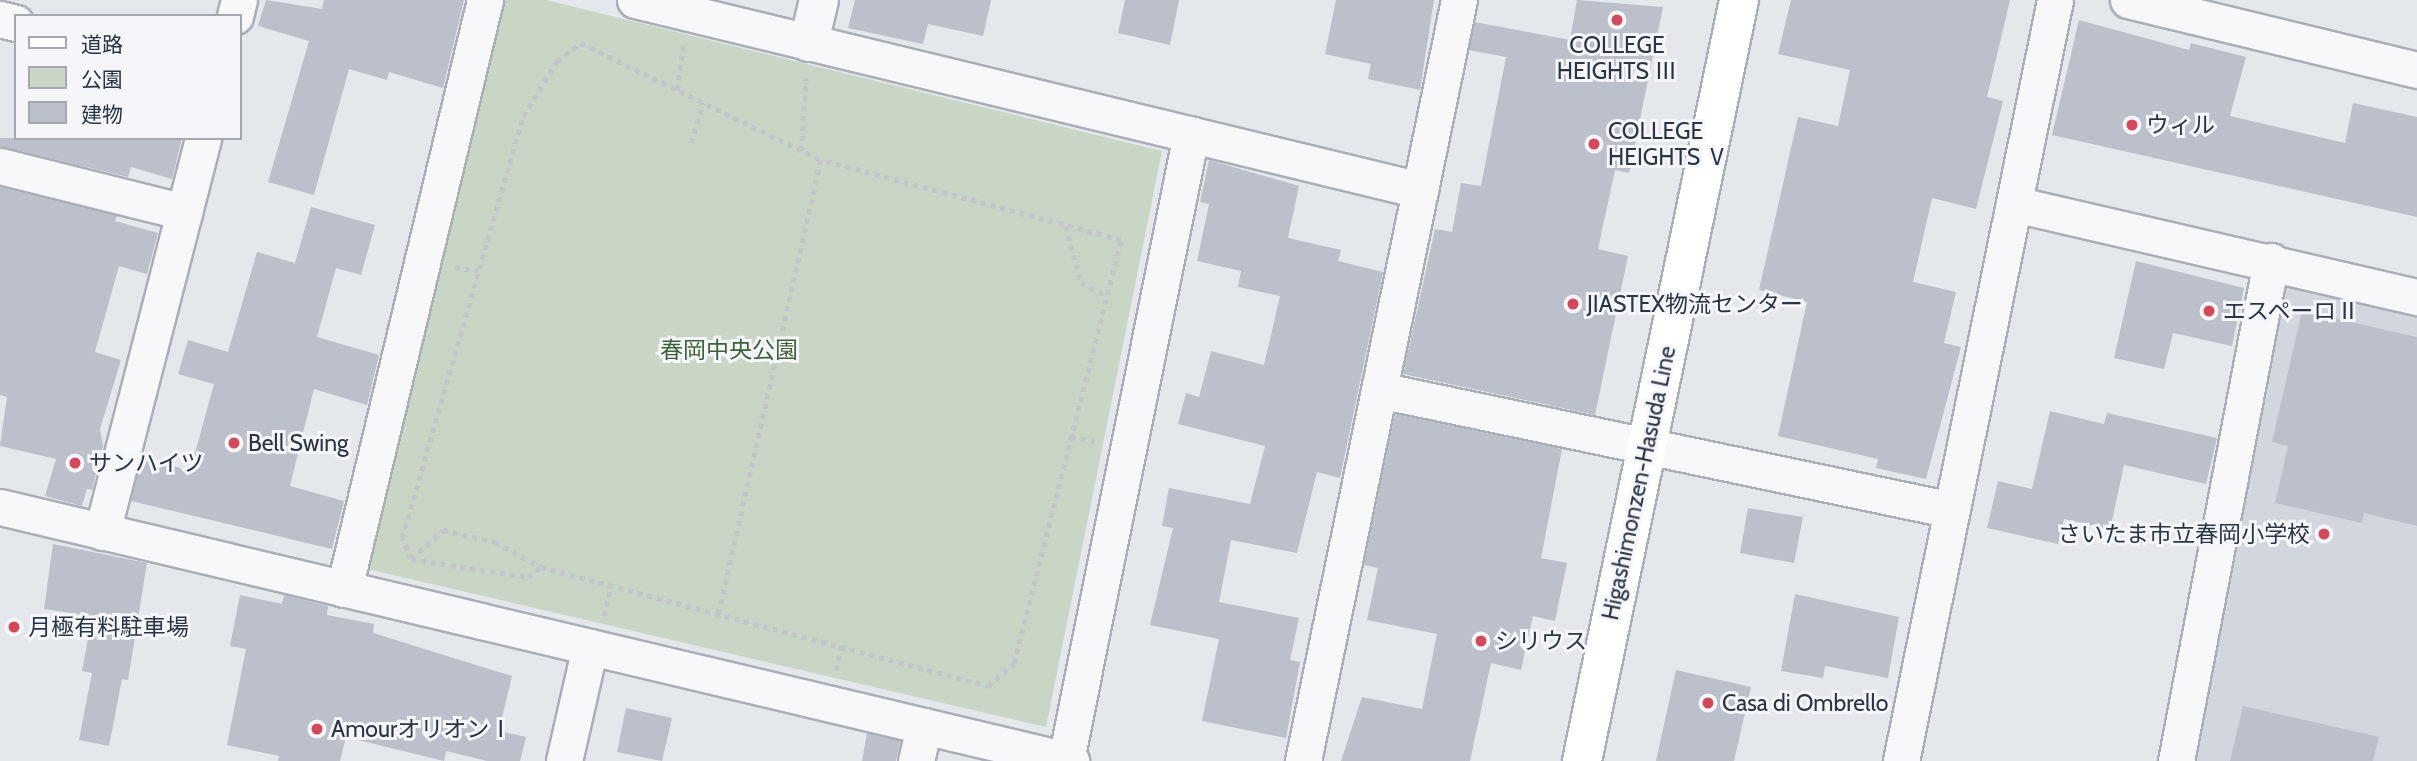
<!DOCTYPE html>
<meta charset="utf-8">
<style>
body{margin:0}
#map{position:relative;width:2417px;height:761px;overflow:hidden;background:#e4e7ec;font-family:Cabin,"Noto Sans JP",sans-serif}
div>[style]{position:absolute}
[style*='--x']{left:calc(var(--x)*1px);top:calc(var(--y)*1px);width:calc(var(--w)*1px);rotate:calc(var(--a)*1deg)}
.built>*{inset:0;background:#d2d6de}
.green>*{inset:0;background:#c9d6c5}
.building>*{inset:0;background:#bbc0ca}
.path>*{height:4.5px;margin-top:-2.25px;transform-origin:0;background:repeating-linear-gradient(90deg,#c2c5cb 0 5px,transparent 0 10px)}
.roads{filter:drop-shadow(2px 0 #a9aeb7) drop-shadow(-2px 0 #a9aeb7) drop-shadow(0 2px #a9aeb7) drop-shadow(0 -2px #a9aeb7)}
.minor>*{height:35px;margin:-17.5px;padding:0 17.5px;transform-origin:17.5px;border-radius:17.5px;background:#f7f8fa}
.tertiary>*{height:38px;margin:-19px;padding:0 19px;transform-origin:19px;border-radius:19px;background:#f7f8fa}
.secondary>*{height:38px;margin:-19px;padding:0 19px;transform-origin:19px;border-radius:19px;background:#fff}
.dots>*{width:19px;height:19px;translate:-50% -50%;box-sizing:border-box;border:4px solid #f4f6f9;border-radius:50%}
span{translate:-50% -50%;white-space:nowrap;text-align:center;line-height:1.15;-webkit-text-stroke:6px #f4f6f9;paint-order:stroke}
.poi-label{font-size:23px;color:#2b3445}
.left{translate:0 -50%;text-align:left}
.right{translate:-100% -50%;text-align:right}
.park-label{font-size:23px;color:#3f6138}
.street-label{font-size:23px;color:#2b3445}
.legend{position:absolute;left:14px;top:14px;width:228px;height:126px;box-sizing:border-box;background:#f4f6f9;border:2px solid #a4a8b1;margin:0;padding:9px 12px;list-style:none;font-size:21px;color:#2b3445}
.legend li{display:flex;align-items:center;gap:14px;height:35px}
.legend b{width:35px;border:2px solid #a4a8b1}
</style>
<div id="map">
<div class="built">
<i style="clip-path:polygon(2280px 273px,2417px 308px,2417px 761px,2188px 761px)"></i>
</div>
<div class="green">
<i style="clip-path:polygon(505px 0,546px 0,1162px 151px,1046px 727px,367px 569px)"></i>
</div>
<div class="building">
<i style="clip-path:polygon(266px 0,322px 9px,324px 0,464px 0,443px 88px,389px 72px,387px 80px,349px 69px,314px 195px,268px 182px,309px 41px,258px 26px)"></i>
<i style="clip-path:polygon(855px 0,991px 0,983px 36px,928px 24px,923px 44px,848px 28px)"></i>
<i style="clip-path:polygon(1125px 0,1179px 0,1170px 45px,1118px 33px)"></i>
<i style="clip-path:polygon(1336px 0,1434px 0,1420px 90px,1368px 79px,1371px 64px,1325px 54px)"></i>
<i style="clip-path:polygon(1577px 0,1663px 7px,1629px 173px,1615px 170px,1598px 249px,1628px 256px,1595px 415px,1403px 374px,1435px 229px,1452px 232px,1461px 183px,1481px 186px,1506px 57px,1469px 50px,1475px 22px,1570px 40px)"></i>
<i style="clip-path:polygon(1791px 0,2010px 0,1987px 97px,2003px 101px,1976px 209px,1932px 198px,1913px 282px,1956px 292px,1944px 343px,1961px 347px,1926px 479px,1876px 468px,1878px 459px,1778px 436px,1807px 302px,1759px 290px,1798px 117px,1838px 126px,1850px 70px,1778px 54px)"></i>
<i style="clip-path:polygon(2079px 20px,2189px 50px,2191px 43px,2246px 57px,2230px 116px,2345px 143px,2353px 103px,2417px 117px,2417px 217px,2052px 135px)"></i>
<i style="clip-path:polygon(0 138px,182px 138px,172px 179px,131px 167px,128px 177px,0 146px)"></i>
<i style="clip-path:polygon(1209px 160px,1299px 186px,1288px 238px,1341px 250px,1338px 261px,1383px 272px,1340px 478px,1317px 472px,1297px 553px,1231px 540px,1219px 602px,1299px 618px,1290px 660px,1300px 662px,1286px 738px,1202px 721px,1219px 639px,1150px 625px,1173px 528px,1162px 526px,1169px 488px,1250px 504px,1265px 446px,1178px 424px,1186px 393px,1199px 397px,1211px 351px,1264px 365px,1280px 296px,1238px 287px,1241px 271px,1197px 261px,1209px 204px,1200px 202px)"></i>
<i style="clip-path:polygon(0 187px,117px 216px,115px 221px,158px 233px,147px 274px,119px 266px,95px 352px,121px 360px,100px 429px,103px 446px,92px 490px,87px 489px,82px 506px,45px 496px,56px 459px,0 446px,7px 397px,0 395px)"></i>
<i style="clip-path:polygon(311px 207px,375px 225px,361px 275px,336px 268px,317px 337px,379px 355px,367px 405px,314px 389px,290px 486px,344px 501px,332px 549px,131px 501px,142px 457px,190px 471px,214px 384px,178px 374px,188px 340px,228px 352px,257px 252px,295px 263px)"></i>
<i style="clip-path:polygon(2136px 261px,2244px 288px,2232px 346px,2173px 333px,2164px 369px,2114px 358px)"></i>
<i style="clip-path:polygon(2302px 311px,2417px 337px,2417px 526px,2364px 513px,2362px 523px,2275px 503px,2288px 446px,2272px 442px)"></i>
<i style="clip-path:polygon(2050px 411px,2104px 424px,2107px 413px,2217px 438px,2206px 484px,2124px 465px,2110px 530px,2064px 519px,2058px 544px,1987px 528px,1998px 481px,2032px 489px)"></i>
<i style="clip-path:polygon(1395px 414px,1562px 449px,1541px 558px,1567px 563px,1555px 621px,1533px 616px,1521px 670px,1491px 663px,1470px 761px,1341px 761px,1362px 697px,1422px 709px,1437px 634px,1367px 620px,1378px 568px,1364px 565px)"></i>
<i style="clip-path:polygon(1748px 508px,1803px 517px,1794px 563px,1740px 553px)"></i>
<i style="clip-path:polygon(53px 544px,147px 563px,128px 680px,122px 679px,109px 746px,79px 740px,92px 673px,82px 671px,92px 616px,44px 609px)"></i>
<i style="clip-path:polygon(1795px 594px,1899px 617px,1888px 678px,1825px 666px,1823px 678px,1781px 671px)"></i>
<i style="clip-path:polygon(240px 595px,282px 604px,284px 595px,328px 606px,327px 615px,374px 624px,373px 633px,512px 676px,499px 731px,526px 737px,520px 761px,487px 761px,446px 751px,444px 761px,346px 737px,340px 761px,278px 761px,279px 756px,227px 745px,246px 649px,230px 646px)"></i>
<i style="clip-path:polygon(1676px 670px,1751px 687px,1734px 761px,1656px 761px)"></i>
<i style="clip-path:polygon(2243px 706px,2379px 737px,2373px 761px,2230px 761px)"></i>
<i style="clip-path:polygon(626px 708px,672px 718px,662px 761px,617px 752px)"></i>
<i style="clip-path:polygon(867px 733px,900px 741px,896px 761px,862px 761px)"></i>
</div>
<div class="path">
<i style="--x:677;--y:90;--w:44;--a:-82.2"></i>
<i style="--x:691;--y:143;--w:42;--a:-73.3"></i>
<i style="--x:801;--y:151;--w:73;--a:-86.1"></i>
<i style="--x:1066;--y:226;--w:58;--a:75"></i>
<i style="--x:1081;--y:282;--w:29;--a:29"></i>
<i style="--x:455;--y:267;--w:23;--a:10"></i>
<i style="--x:1071;--y:436;--w:24;--a:12"></i>
<i style="--x:411;--y:559;--w:43;--a:-42.2"></i>
<i style="--x:443;--y:530;--w:53;--a:13"></i>
<i style="--x:495;--y:542;--w:52;--a:28.5"></i>
<i style="--x:541;--y:567;--w:463;--a:14.9"></i>
<i style="--x:988;--y:686;--w:35;--a:-41"></i>
<i style="--x:1014;--y:663;--w:436;--a:-75.8"></i>
<i style="--x:1121;--y:240;--w:310;--a:-165.1"></i>
<i style="--x:821;--y:160;--w:465;--a:102.7"></i>
<i style="--x:411;--y:559;--w:23;--a:-113"></i>
<i style="--x:402;--y:538;--w:439;--a:-74"></i>
<i style="--x:523;--y:116;--w:65;--a:-58.3"></i>
<i style="--x:557;--y:61;--w:30;--a:-37"></i>
<i style="--x:581;--y:43;--w:267;--a:26"></i>
<i style="--x:411;--y:559;--w:118;--a:8.7"></i>
<i style="--x:528;--y:577;--w:16;--a:-38"></i>
<i style="--x:604;--y:616;--w:31;--a:-77"></i>
<i style="--x:836;--y:670;--w:25;--a:-78"></i>
</div>
<div class="roads">
<div class="minor">
<i style="--x:635;--y:0;--w:808;--a:13.61"></i>
<i style="--x:2128;--y:0;--w:297;--a:13.6"></i>
<i style="--x:235;--y:16;--w:16;--a:-76"></i>
<i style="--x:0;--y:19;--w:16;--a:14"></i>
<i style="--x:0;--y:166;--w:190;--a:14"></i>
<i style="--x:2014;--y:204;--w:414;--a:13"></i>
<i style="--x:1379;--y:390;--w:585;--a:11.83"></i>
<i style="--x:0;--y:507;--w:1101;--a:13.34"></i>
<i style="--x:102;--y:532;--w:407;--a:-75.6"></i>
<i style="--x:344;--y:589;--w:606;--a:-76.54"></i>
<i style="--x:1066;--y:760;--w:638;--a:-78.71"></i>
<i style="--x:564;--y:761;--w:117;--a:-77.2"></i>
<i style="--x:916;--y:761;--w:36;--a:-77"></i>
<i style="--x:1303;--y:761;--w:777;--a:-78.42"></i>
<i style="--x:1901;--y:761;--w:776;--a:-78.56"></i>
<i style="--x:2176;--y:761;--w:509;--a:-79.24"></i>
</div>
<div class="tertiary">
<i style="--x:809;--y:42;--w:43;--a:-76.6"></i>
</div>
<div class="secondary">
<i style="--x:1582;--y:761;--w:777;--a:-78.34"></i>
</div>
</div>
<div class="dots">
<i style="left:1617px;top:20px;background:#d1495b"></i>
<i style="left:2132px;top:125px;background:#d1495b"></i>
<i style="left:1594px;top:144px;background:#d1495b"></i>
<i style="left:1573px;top:304px;background:#d1495b"></i>
<i style="left:2209px;top:311px;background:#d1495b"></i>
<i style="left:234px;top:443px;background:#d1495b"></i>
<i style="left:75px;top:463px;background:#d1495b"></i>
<i style="left:2324px;top:534px;background:#d1495b"></i>
<i style="left:14px;top:627px;background:#d1495b"></i>
<i style="left:1481px;top:641px;background:#d1495b"></i>
<i style="left:1708px;top:703px;background:#d1495b"></i>
<i style="left:317px;top:729px;background:#d1495b"></i>
</div>
<div class="poi-label">
<span style="left:1617px;top:58px">COLLEGE<br>HEIGHTS Ⅲ</span>
<span class="left" style="left:2146px;top:125px">ウィル</span>
<span class="left" style="left:1608px;top:144px">COLLEGE<br>HEIGHTS Ⅴ</span>
<span class="left" style="left:1587px;top:304px">JIASTEX物流センター</span>
<span class="left" style="left:2223px;top:311px">エスペーロⅡ</span>
<span class="left" style="left:248px;top:443px">Bell Swing</span>
<span class="left" style="left:89px;top:463px">サンハイツ</span>
<span class="right" style="left:2310px;top:534px">さいたま市立春岡小学校</span>
<span class="left" style="left:28px;top:627px">月極有料駐車場</span>
<span class="left" style="left:1495px;top:641px">シリウス</span>
<span class="left" style="left:1722px;top:703px">Casa di Ombrello</span>
<span class="left" style="left:331px;top:729px">AmourオリオンⅠ</span>
</div>
<div class="park-label">
<span style="left:729px;top:350px">春岡中央公園</span>
</div>
<div class="street-label">
<span style="left:1639px;top:483px;rotate:-78deg">Higashimonzen-Hasuda Line</span>
</div>
<ul class="legend">
<li><b style="height:9px;background:#fff"></b>道路</li>
<li><b style="height:19px;background:#c9d6c5"></b>公園</li>
<li><b style="height:19px;background:#bbc0ca"></b>建物</li>
</ul>
</div>
